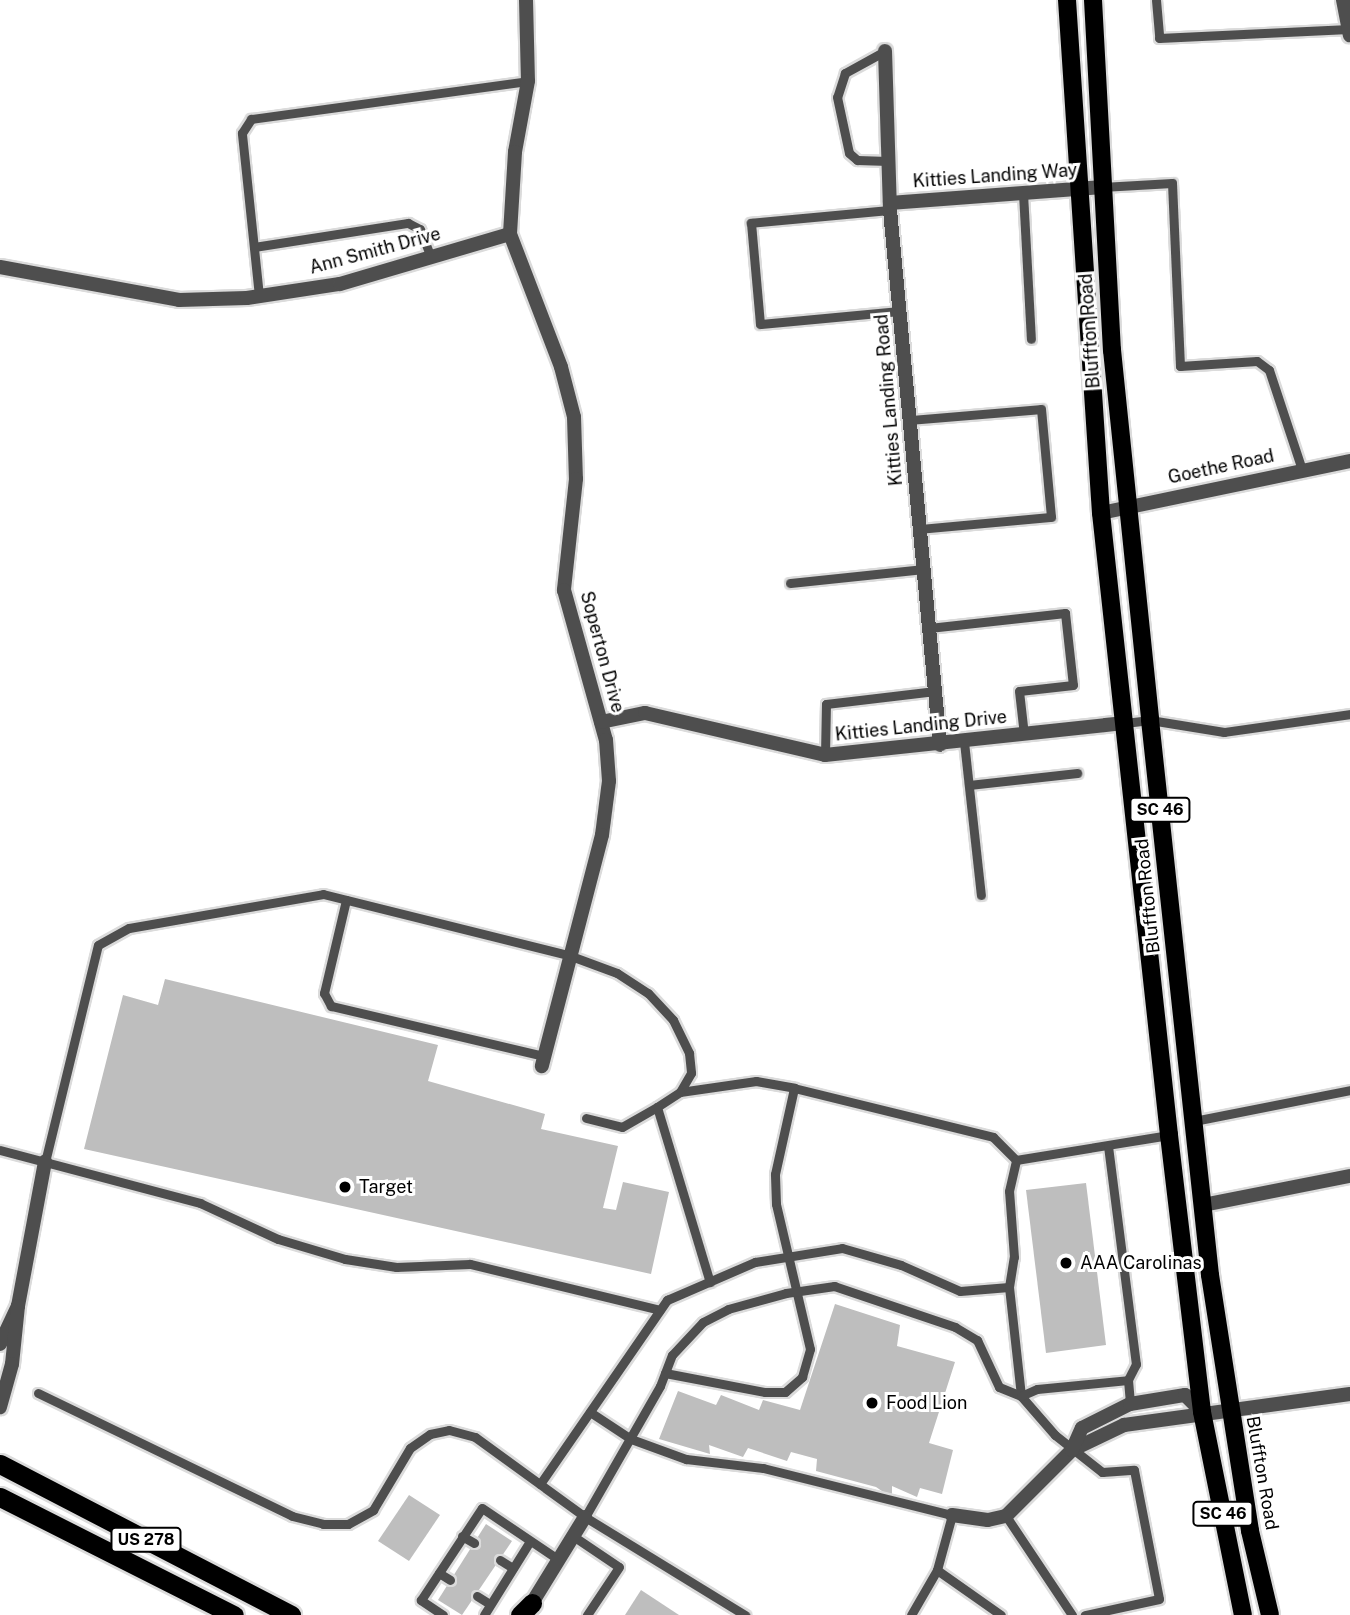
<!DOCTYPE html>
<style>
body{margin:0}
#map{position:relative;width:1350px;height:1615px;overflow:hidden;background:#fff;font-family:"Public Sans",sans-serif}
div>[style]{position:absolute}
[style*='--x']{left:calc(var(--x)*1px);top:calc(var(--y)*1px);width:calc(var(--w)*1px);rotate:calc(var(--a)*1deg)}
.building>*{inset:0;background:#bebebe}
.roads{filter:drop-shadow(2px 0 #dbdbdb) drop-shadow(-2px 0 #dbdbdb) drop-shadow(0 2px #dbdbdb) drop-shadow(0 -2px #dbdbdb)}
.service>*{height:9px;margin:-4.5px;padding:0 4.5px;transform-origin:4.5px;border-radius:4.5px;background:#4e4e4e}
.minor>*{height:14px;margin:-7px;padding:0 7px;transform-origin:7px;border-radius:7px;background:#4e4e4e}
.primary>*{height:18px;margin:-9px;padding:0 9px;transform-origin:9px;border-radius:9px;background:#000}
.trunk>*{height:19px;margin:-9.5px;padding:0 9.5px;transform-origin:9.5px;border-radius:9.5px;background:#000}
.dots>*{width:19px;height:19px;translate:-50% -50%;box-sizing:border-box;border:4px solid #fff;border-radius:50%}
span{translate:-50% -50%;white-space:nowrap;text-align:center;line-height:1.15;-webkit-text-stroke:6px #fff;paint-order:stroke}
.shield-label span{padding:2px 5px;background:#fff;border:2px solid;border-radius:5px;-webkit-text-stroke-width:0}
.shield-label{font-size:16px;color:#000;font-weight:700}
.street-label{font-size:18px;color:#000}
.poi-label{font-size:18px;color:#000}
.left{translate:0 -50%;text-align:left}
</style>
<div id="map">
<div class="building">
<i style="clip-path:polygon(165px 979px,438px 1045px,428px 1081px,545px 1114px,541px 1129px,618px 1146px,603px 1208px,616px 1210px,623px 1182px,669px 1192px,651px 1274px,84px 1149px,123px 995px,158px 1005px)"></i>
<i style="clip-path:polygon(1086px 1183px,1106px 1345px,1046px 1353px,1026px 1190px)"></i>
<i style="clip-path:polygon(835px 1304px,900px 1325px,897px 1346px,955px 1362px,929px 1443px,953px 1450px,942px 1494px,920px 1488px,917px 1497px,892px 1486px,892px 1498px,876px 1487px,816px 1471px,817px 1459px,791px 1452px,787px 1461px,748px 1448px,743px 1457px,709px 1445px,710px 1454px,659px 1439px,678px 1391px,716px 1405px,721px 1395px,759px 1410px,763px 1400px,800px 1410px)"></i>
<i style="clip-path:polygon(409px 1495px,440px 1515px,409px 1561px,378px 1541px)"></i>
<i style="clip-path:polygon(486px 1524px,512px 1541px,462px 1615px,438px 1600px)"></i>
<i style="clip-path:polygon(641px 1590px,679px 1615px,625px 1615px)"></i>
</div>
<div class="roads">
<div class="service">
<i style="--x:1156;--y:0;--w:38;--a:85"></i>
<i style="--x:1159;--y:38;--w:190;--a:-2.7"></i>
<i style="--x:885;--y:51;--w:46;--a:151.2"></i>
<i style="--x:845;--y:73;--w:25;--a:108"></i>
<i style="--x:837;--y:97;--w:57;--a:77.9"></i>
<i style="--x:849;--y:153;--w:11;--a:41"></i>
<i style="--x:857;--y:160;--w:31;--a:2"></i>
<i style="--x:1102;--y:187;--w:70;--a:-3.3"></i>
<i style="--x:1172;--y:183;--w:183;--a:87.5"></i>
<i style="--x:1180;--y:366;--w:77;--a:-3.7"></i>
<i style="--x:1257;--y:361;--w:15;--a:37"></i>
<i style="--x:1269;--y:370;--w:105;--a:71.7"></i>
<i style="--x:1023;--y:193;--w:146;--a:86.9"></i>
<i style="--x:890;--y:210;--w:140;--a:174.7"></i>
<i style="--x:751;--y:223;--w:101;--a:84.9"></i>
<i style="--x:760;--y:324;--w:141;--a:-5.3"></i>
<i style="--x:254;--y:247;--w:156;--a:-8.9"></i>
<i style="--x:408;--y:223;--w:13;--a:27"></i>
<i style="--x:420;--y:229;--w:30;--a:69"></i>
<i style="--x:259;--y:296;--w:164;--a:-96"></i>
<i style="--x:242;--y:133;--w:17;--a:-57"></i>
<i style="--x:251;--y:119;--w:280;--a:-7.8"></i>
<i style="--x:910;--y:420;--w:131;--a:-4.8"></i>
<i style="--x:1041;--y:409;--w:108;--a:84.7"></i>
<i style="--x:1051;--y:517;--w:132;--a:174.8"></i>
<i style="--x:790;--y:583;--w:135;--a:-6"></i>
<i style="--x:929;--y:628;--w:137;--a:-6.3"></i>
<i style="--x:1065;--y:613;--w:72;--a:83.7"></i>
<i style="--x:1073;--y:685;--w:54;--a:173.7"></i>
<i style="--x:1019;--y:691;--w:44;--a:83.5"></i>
<i style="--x:1125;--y:723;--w:25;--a:-7"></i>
<i style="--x:1150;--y:720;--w:75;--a:9.2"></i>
<i style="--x:1224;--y:732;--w:127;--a:-8.1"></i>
<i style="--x:964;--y:742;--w:154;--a:83.7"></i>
<i style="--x:825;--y:755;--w:51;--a:-88.9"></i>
<i style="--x:826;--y:704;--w:110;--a:-6.8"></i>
<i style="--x:969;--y:785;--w:109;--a:-6.3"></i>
<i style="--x:346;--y:900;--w:96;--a:103.3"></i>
<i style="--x:324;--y:993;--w:15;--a:62"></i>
<i style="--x:331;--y:1006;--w:220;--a:13.2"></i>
<i style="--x:680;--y:1092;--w:77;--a:-8.2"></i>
<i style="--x:756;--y:1081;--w:39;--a:10"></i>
<i style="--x:794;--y:1088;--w:205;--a:13.8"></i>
<i style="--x:993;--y:1137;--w:33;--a:45"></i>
<i style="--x:1016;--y:1160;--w:155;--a:-9.3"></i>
<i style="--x:586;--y:1118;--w:37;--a:14"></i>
<i style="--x:622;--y:1127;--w:40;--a:-29.7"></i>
<i style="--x:1194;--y:1121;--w:159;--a:-11.2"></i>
<i style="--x:1108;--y:1146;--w:220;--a:82.7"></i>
<i style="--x:1136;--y:1364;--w:18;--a:117"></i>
<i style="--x:1128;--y:1380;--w:24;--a:85"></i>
<i style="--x:0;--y:1150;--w:207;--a:14.8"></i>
<i style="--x:200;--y:1203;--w:86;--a:24.8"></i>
<i style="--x:278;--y:1239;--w:70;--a:16.6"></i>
<i style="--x:345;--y:1259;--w:52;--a:8.9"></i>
<i style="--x:396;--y:1267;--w:74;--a:-2.3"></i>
<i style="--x:470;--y:1264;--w:195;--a:13.6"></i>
<i style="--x:45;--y:1162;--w:223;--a:-76.3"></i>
<i style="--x:98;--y:945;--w:35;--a:-29"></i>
<i style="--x:129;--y:928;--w:197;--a:-9.9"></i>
<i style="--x:323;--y:894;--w:256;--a:14"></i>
<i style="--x:571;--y:956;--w:49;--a:20.3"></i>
<i style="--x:617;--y:973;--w:37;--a:33"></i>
<i style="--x:648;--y:993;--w:37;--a:47"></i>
<i style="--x:673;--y:1020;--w:37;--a:64"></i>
<i style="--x:689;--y:1053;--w:20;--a:84"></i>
<i style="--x:691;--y:1073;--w:22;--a:120"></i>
<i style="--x:680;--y:1092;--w:27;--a:147"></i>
<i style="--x:657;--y:1107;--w:183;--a:73.2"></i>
<i style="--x:1009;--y:1287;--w:30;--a:-81"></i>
<i style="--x:1014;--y:1257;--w:66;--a:-94.3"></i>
<i style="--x:1009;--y:1191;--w:32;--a:-77"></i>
<i style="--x:665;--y:1373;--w:102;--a:10.8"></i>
<i style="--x:765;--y:1392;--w:20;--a:0"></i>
<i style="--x:785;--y:1392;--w:23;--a:-41"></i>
<i style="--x:802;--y:1377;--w:29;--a:-74"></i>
<i style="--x:810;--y:1349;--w:149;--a:-103.2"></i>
<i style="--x:776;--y:1204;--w:30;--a:-92"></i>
<i style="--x:775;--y:1174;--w:88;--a:-77.5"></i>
<i style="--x:38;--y:1393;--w:282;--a:25.8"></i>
<i style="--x:292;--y:1516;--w:32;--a:14"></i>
<i style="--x:323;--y:1524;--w:25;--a:0"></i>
<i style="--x:348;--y:1524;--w:29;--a:-29"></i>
<i style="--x:373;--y:1510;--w:72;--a:-59.2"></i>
<i style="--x:410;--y:1448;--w:24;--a:-35"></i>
<i style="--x:430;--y:1434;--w:19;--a:-12"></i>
<i style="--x:449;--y:1430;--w:27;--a:15"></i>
<i style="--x:475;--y:1437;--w:136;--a:36"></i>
<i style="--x:585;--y:1517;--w:188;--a:31.5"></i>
<i style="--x:590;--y:1412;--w:49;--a:33.4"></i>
<i style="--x:631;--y:1439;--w:59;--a:20"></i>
<i style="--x:686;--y:1459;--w:78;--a:6.7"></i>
<i style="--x:763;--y:1468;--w:195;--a:14"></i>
<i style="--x:952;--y:1515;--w:57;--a:105.3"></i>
<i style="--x:937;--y:1570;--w:52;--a:120"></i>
<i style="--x:540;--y:1484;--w:224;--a:-55.4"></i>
<i style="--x:667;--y:1300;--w:96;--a:-23.4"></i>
<i style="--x:755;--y:1262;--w:88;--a:-9.1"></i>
<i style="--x:842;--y:1248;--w:61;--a:16.1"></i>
<i style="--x:901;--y:1265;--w:64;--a:23.8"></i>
<i style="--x:960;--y:1291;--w:49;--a:-4.7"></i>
<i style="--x:1009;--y:1287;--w:110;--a:83.7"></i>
<i style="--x:1021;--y:1396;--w:52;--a:48.9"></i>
<i style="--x:1055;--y:1435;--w:60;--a:38.2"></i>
<i style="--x:1102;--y:1472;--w:32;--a:-4"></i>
<i style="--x:1134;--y:1470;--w:131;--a:79"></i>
<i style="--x:1159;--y:1599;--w:76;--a:167.8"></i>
<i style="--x:1006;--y:1516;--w:119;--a:56.3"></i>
<i style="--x:585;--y:1517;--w:151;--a:-60.2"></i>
<i style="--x:660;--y:1386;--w:33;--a:-69"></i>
<i style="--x:672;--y:1355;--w:45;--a:-46.8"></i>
<i style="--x:703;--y:1322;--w:28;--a:-27"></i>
<i style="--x:728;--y:1309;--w:60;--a:-15.4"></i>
<i style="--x:786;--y:1293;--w:49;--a:-8.3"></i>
<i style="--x:834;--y:1286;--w:128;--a:18.7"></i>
<i style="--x:955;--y:1327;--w:26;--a:31"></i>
<i style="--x:977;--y:1340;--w:52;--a:64.9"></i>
<i style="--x:999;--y:1387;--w:24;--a:22"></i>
<i style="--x:1021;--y:1396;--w:17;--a:-24"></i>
<i style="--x:1037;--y:1389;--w:91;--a:-5.6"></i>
<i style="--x:462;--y:1536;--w:14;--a:30"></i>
<i style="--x:573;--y:1536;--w:55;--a:34"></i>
<i style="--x:619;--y:1567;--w:58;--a:123.7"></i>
<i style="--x:500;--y:1560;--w:15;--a:32"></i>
<i style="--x:937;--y:1570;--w:78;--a:35.1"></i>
<i style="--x:439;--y:1573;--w:13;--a:32"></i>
<i style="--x:477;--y:1596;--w:15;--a:32"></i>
<i style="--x:443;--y:1615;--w:27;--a:-146"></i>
<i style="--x:421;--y:1600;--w:110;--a:-56.5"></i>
<i style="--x:482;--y:1508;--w:93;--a:34"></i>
<i style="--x:484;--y:1615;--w:87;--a:-58.1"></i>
</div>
<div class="minor">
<i style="--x:526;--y:0;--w:81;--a:88.6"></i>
<i style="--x:528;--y:81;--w:72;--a:100.4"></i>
<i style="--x:515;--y:152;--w:82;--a:93.5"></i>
<i style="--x:510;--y:234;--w:142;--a:69"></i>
<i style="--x:561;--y:367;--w:52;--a:75.4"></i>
<i style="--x:574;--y:417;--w:62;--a:88.2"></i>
<i style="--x:576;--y:479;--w:112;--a:96.2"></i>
<i style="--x:564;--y:590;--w:156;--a:74.4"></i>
<i style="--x:606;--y:740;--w:41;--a:85.8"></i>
<i style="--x:609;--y:781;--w:54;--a:97.4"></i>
<i style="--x:602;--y:835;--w:239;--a:104.6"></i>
<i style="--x:1343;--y:0;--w:36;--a:79"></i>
<i style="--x:885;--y:51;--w:159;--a:88.2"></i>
<i style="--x:890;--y:210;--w:537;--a:84.66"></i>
<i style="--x:890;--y:203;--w:213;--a:-4.3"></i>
<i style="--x:0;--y:267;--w:182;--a:10.4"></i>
<i style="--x:179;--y:300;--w:68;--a:-1.7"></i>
<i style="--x:247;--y:298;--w:94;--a:-8.6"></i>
<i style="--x:340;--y:284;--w:177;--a:-16.4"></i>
<i style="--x:1101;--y:513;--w:254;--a:-11.8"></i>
<i style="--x:601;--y:722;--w:45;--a:-11.6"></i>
<i style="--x:645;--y:713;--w:185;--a:13.1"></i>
<i style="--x:825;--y:755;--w:302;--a:-6.1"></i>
<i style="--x:1203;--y:1205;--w:150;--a:-11.2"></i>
<i style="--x:18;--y:1306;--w:147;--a:-79.4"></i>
<i style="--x:0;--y:1344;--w:42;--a:-64.7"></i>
<i style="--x:18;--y:1306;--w:58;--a:95.9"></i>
<i style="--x:12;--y:1364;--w:45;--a:105.6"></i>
<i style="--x:1072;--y:1450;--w:58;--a:-25.7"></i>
<i style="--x:1124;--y:1425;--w:228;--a:-7.8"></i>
<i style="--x:952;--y:1515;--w:36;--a:8"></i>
<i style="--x:988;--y:1520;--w:18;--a:-13"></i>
<i style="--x:1006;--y:1516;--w:93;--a:-45"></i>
<i style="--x:1072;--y:1450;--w:24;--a:-66"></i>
<i style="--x:1082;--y:1428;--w:54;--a:-26.6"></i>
<i style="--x:1130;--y:1404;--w:56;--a:-9.3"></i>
<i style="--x:1185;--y:1395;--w:24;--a:45"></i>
<i style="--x:532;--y:1603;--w:101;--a:-58.4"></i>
</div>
<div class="primary">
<i style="--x:1067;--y:0;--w:514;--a:86.21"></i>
<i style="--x:1101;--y:513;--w:626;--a:83.76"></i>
<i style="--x:1169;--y:1135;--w:279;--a:83.2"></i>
<i style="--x:1202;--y:1412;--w:207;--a:78.6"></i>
<i style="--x:1093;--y:0;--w:351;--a:86.9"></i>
<i style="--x:1112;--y:350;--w:372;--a:84.1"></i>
<i style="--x:1150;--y:720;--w:558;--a:83.83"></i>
<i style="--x:1210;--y:1275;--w:259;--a:81.1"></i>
<i style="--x:1250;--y:1531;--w:86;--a:76.6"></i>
</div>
<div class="trunk">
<i style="--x:0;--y:1464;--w:328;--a:27.4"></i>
<i style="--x:0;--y:1497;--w:262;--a:26.8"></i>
<i style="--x:520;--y:1615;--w:17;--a:-45"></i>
</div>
</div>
<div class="dots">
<i style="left:345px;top:1187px;background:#000"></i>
<i style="left:1066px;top:1263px;background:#000"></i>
<i style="left:872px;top:1403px;background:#000"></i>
</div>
<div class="shield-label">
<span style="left:1160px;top:810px">SC 46</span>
<span style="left:1223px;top:1514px">SC 46</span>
<span style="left:146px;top:1540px">US 278</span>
</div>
<div class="street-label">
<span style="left:995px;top:176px;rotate:-4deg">Kitties Landing Way</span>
<span style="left:375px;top:251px;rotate:-15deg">Ann Smith Drive</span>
<span style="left:1090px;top:331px;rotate:-94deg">Bluffton Road</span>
<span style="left:889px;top:400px;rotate:-95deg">Kitties Landing Road</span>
<span style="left:1221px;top:467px;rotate:-12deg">Goethe Road</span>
<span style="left:602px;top:652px;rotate:75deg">Soperton Drive</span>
<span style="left:921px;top:726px;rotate:-6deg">Kitties Landing Drive</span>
<span style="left:1148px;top:896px;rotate:-96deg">Bluffton Road</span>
<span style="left:1262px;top:1473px;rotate:80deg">Bluffton Road</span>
</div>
<div class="poi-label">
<span class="left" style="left:359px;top:1187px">Target</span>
<span class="left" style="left:1080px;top:1263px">AAA Carolinas</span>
<span class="left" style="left:886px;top:1403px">Food Lion</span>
</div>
</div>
